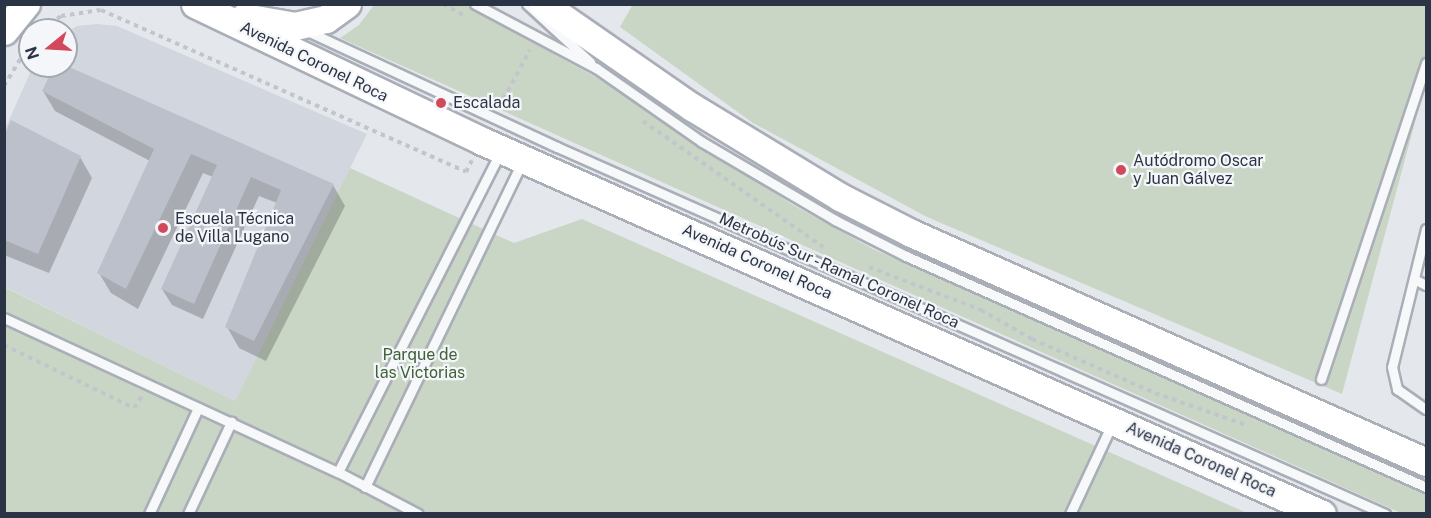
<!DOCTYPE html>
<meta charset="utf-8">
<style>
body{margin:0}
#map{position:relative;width:1431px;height:518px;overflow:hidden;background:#e4e7ec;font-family:"Public Sans",sans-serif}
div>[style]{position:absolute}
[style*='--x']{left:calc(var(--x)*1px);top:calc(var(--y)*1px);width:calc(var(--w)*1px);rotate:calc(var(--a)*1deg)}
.built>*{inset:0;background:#d2d6de}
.green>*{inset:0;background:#c9d6c5}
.shadow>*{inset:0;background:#0003}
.building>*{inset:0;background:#bbc0ca}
.path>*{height:4px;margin-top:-2px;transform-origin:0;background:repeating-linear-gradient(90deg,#c2c5cb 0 4.5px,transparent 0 9px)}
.roads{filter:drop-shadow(2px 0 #a9aeb7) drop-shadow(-2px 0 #a9aeb7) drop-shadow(0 2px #a9aeb7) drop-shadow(0 -2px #a9aeb7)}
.lane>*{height:9px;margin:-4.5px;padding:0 4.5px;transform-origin:4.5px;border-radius:4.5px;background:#f7f8fa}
.secondary>*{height:27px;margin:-13.5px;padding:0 13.5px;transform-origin:13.5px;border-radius:13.5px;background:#fff}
.dots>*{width:16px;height:16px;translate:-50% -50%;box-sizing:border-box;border:3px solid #f4f6f9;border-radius:50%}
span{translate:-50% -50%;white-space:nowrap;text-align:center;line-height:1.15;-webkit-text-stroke:4.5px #f4f6f9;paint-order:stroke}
.street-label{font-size:16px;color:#2b3445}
.poi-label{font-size:16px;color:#2b3445}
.left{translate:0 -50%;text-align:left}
.park-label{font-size:16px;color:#3f6138}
.frame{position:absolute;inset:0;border:6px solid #2b3445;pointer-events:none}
.north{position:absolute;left:18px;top:18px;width:60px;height:60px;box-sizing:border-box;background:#f4f6f9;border:2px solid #a4a8b1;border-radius:50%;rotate:252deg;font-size:16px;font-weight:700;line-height:24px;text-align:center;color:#2b3445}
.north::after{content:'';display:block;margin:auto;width:21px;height:27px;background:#d1495b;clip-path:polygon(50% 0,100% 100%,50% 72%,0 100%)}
</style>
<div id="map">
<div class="built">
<i style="clip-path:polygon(97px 24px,117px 26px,367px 134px,235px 401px,5px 287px,5px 129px,33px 66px,66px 66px,66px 33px,77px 26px)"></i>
</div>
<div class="green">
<i style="clip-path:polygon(633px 4px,1426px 5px,1426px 81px,1342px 394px,927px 217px,753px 123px,620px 27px)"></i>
<i style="clip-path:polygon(374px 5px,465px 5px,599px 79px,793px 205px,873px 249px,1426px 494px,1426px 513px,1401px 513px,340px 38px,359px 25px)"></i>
<i style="clip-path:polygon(350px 168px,514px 243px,582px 219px,1247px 513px,5px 513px,4px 287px,235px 401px)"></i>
</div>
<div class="shadow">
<i style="clip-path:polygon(56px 66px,333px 185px,345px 206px,266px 361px,239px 348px,227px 327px,277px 203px,259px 196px,203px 319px,172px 305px,162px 289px,213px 177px,203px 173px,138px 309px,111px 293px,99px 273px,150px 161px,55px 111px,43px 91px)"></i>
<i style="clip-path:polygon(4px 139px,80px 157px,92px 178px,49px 273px,4px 255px)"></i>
</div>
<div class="building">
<i style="clip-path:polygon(54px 66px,67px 66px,334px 184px,254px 341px,225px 327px,281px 190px,251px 177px,194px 304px,161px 289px,217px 165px,191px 154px,126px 289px,97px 273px,154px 149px,42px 91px)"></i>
<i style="clip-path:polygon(11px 120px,81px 156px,38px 254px,4px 240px,4px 136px)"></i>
</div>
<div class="path">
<i style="--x:443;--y:4;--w:26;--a:28"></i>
<i style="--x:43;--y:30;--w:23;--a:-38"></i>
<i style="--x:61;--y:16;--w:40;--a:-8.5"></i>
<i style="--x:101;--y:10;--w:399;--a:23.9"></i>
<i style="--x:466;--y:172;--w:13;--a:-63"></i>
<i style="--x:4;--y:86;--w:50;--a:-58.8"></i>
<i style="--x:499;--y:107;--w:65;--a:-61.5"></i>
<i style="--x:643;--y:121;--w:220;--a:35"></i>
<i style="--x:869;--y:267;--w:120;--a:21"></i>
<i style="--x:981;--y:310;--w:59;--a:29.6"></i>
<i style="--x:1032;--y:339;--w:134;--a:23.7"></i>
<i style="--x:1155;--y:393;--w:96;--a:19.4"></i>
<i style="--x:4;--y:345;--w:144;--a:25.9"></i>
<i style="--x:134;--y:408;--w:14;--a:-56"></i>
</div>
<div class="roads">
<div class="lane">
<i style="--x:475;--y:4;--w:137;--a:27.9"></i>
<i style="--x:596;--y:68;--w:129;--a:34.9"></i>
<i style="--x:702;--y:142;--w:154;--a:30.4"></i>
<i style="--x:835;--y:220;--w:80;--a:26.9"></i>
<i style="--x:906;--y:256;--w:569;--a:23.95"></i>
<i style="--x:527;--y:4;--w:86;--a:42.6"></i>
<i style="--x:305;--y:30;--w:278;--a:24.9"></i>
<i style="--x:557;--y:147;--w:906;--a:23.9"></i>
<i style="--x:1426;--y:229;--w:142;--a:103.8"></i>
<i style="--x:1392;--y:367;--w:23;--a:77"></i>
<i style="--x:1397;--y:389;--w:35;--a:35"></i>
<i style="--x:1414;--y:279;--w:13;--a:27"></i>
<i style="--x:4;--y:318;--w:368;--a:24.8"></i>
<i style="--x:338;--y:472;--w:90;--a:27.7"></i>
<i style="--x:1321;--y:379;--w:333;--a:-71.6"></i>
<i style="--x:338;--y:472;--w:360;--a:-63.1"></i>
<i style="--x:365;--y:487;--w:361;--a:-64.2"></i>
<i style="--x:149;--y:514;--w:117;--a:-65.2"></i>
<i style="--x:188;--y:514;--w:102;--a:-64.9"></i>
<i style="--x:1070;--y:514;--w:99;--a:-65"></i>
</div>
<div class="secondary">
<i style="--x:195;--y:4;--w:318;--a:25.5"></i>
<i style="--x:482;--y:141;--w:919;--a:23.94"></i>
<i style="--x:543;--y:4;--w:181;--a:34.7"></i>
<i style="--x:692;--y:107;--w:173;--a:31.3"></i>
<i style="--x:840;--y:197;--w:80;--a:26.9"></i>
<i style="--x:911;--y:233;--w:564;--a:23.97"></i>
<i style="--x:244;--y:17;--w:52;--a:10"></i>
<i style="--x:295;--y:26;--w:32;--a:-13"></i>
<i style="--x:326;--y:19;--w:26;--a:-36"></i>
<i style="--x:4;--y:31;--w:35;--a:-51"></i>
</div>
</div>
<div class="dots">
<i style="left:441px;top:103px;background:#d1495b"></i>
<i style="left:1121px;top:170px;background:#d1495b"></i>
<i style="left:163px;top:228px;background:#d1495b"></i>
</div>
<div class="street-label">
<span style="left:314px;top:62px;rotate:26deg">Avenida Coronel Roca</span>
<span style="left:757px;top:262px;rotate:24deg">Avenida Coronel Roca</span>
<span style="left:839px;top:271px;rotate:24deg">Metrobús Sur - Ramal Coronel Roca</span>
<span style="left:1201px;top:460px;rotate:24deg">Avenida Coronel Roca</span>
</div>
<div class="poi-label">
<span class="left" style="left:453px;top:103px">Escalada</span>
<span class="left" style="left:1133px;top:170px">Autódromo Oscar<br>y Juan Gálvez</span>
<span class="left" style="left:175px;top:228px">Escuela Técnica<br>de Villa Lugano</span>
</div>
<div class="park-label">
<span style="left:420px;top:364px">Parque de<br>las Victorias</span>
</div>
<div class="frame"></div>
<div class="north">N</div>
</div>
